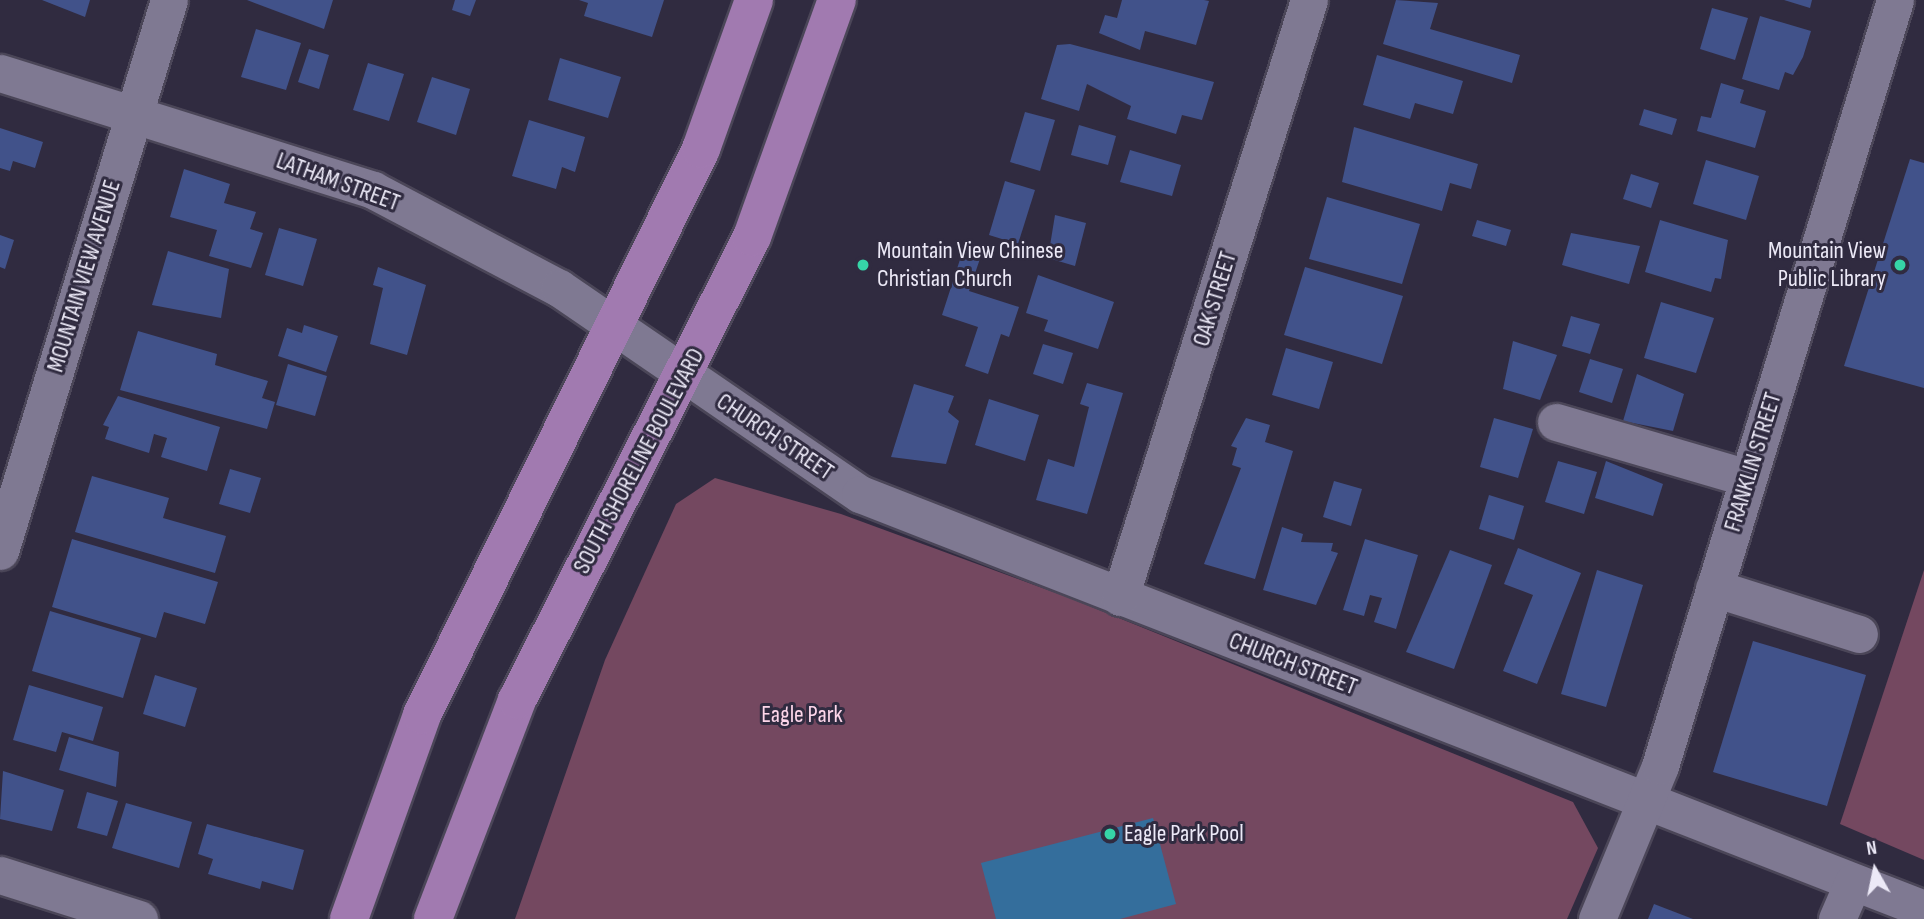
<!DOCTYPE html>
<style>
body{margin:0}
#map{position:relative;width:1924px;height:919px;overflow:hidden;background:#302b40;font-family:"Sofia Sans Condensed",sans-serif}
div>[style]{position:absolute}
[style*='--x']{left:calc(var(--x)*1px);top:calc(var(--y)*1px);width:calc(var(--w)*1px);rotate:calc(var(--a)*1deg)}
.green>*{inset:0;background:#744860}
.water>*{inset:0;background:#346e9c}
.building>*{inset:0;background:#41528a}
.roads{filter:drop-shadow(2px 0 #4b4658) drop-shadow(-2px 0 #4b4658) drop-shadow(0 2px #4b4658) drop-shadow(0 -2px #4b4658)}
.minor>*{height:37px;margin:-18.5px;padding:0 18.5px;transform-origin:18.5px;border-radius:18.5px;background:#7f7992}
.major>*{height:38px;margin:-19px;padding:0 19px;transform-origin:19px;border-radius:19px;background:#a17ab0}
.dots>*{width:19px;height:19px;translate:-50% -50%;box-sizing:border-box;border:4px solid #302b40;border-radius:50%}
span{translate:-50% -50%;white-space:nowrap;text-align:center;line-height:1.15;-webkit-text-stroke:6px #302b40;paint-order:stroke}
.street-label{font-size:24px;color:#ece9f7}
.poi-label{font-size:24px;color:#ece9f7}
.left{translate:0 -50%;text-align:left}
.right{translate:-100% -50%;text-align:right}
.park-label{font-size:24px;color:#fdd6ea}
.north{position:absolute;left:1840px;top:835px;width:70px;height:70px;-webkit-text-stroke:5px #302b40;paint-order:stroke;rotate:351deg;font-size:19px;font-weight:700;line-height:28px;text-align:center;color:#ece9f7}
.north::after{content:'';display:block;margin:auto;width:24px;height:32px;background:#ece9f7;clip-path:polygon(50% 0,100% 100%,50% 72%,0 100%)}
</style>
<div id="map">
<div class="green">
<i style="clip-path:polygon(715px 478px,841px 514px,1067px 597px,1573px 802px,1598px 848px,1567px 919px,515px 919px,605px 660px,676px 504px)"></i>
<i style="clip-path:polygon(1924px 570px,1924px 860px,1840px 824px)"></i>
</div>
<div class="water">
<i style="clip-path:polygon(1153px 818px,1176px 904px,1120px 919px,996px 919px,981px 863px)"></i>
</div>
<div class="building">
<i style="clip-path:polygon(42px 0,90px 0,85px 17px)"></i>
<i style="clip-path:polygon(247px 0,333px 0,324px 29px)"></i>
<i style="clip-path:polygon(455px 0,476px 0,470px 16px,452px 10px)"></i>
<i style="clip-path:polygon(579px 0,664px 0,652px 37px,584px 16px,588px 3px)"></i>
<i style="clip-path:polygon(1122px 0,1204px 0,1209px 1px,1196px 45px,1145px 31px,1140px 50px,1099px 33px,1105px 15px,1117px 18px)"></i>
<i style="clip-path:polygon(1396px 0,1438px 3px,1430px 29px,1520px 55px,1512px 83px,1383px 44px)"></i>
<i style="clip-path:polygon(1784px 0,1812px 0,1810px 8px)"></i>
<i style="clip-path:polygon(1712px 8px,1748px 18px,1735px 60px,1700px 49px)"></i>
<i style="clip-path:polygon(1760px 16px,1811px 31px,1803px 57px,1793px 75px,1785px 72px,1779px 90px,1742px 79px)"></i>
<i style="clip-path:polygon(256px 29px,301px 43px,286px 90px,241px 77px)"></i>
<i style="clip-path:polygon(1070px 44px,1214px 82px,1202px 120px,1182px 115px,1176px 134px,1127px 119px,1131px 106px,1087px 84px,1079px 111px,1041px 99px,1057px 45px)"></i>
<i style="clip-path:polygon(309px 49px,329px 55px,319px 89px,298px 82px)"></i>
<i style="clip-path:polygon(1377px 55px,1463px 81px,1453px 114px,1415px 103px,1410px 119px,1363px 105px)"></i>
<i style="clip-path:polygon(560px 58px,621px 77px,608px 118px,548px 100px)"></i>
<i style="clip-path:polygon(368px 63px,404px 74px,389px 121px,353px 110px)"></i>
<i style="clip-path:polygon(432px 77px,470px 89px,456px 135px,417px 122px)"></i>
<i style="clip-path:polygon(1721px 83px,1744px 90px,1740px 103px,1766px 111px,1755px 148px,1697px 131px,1701px 116px,1711px 118px)"></i>
<i style="clip-path:polygon(1644px 109px,1677px 119px,1672px 135px,1639px 125px)"></i>
<i style="clip-path:polygon(1025px 112px,1055px 120px,1040px 171px,1010px 162px)"></i>
<i style="clip-path:polygon(529px 120px,585px 137px,575px 172px,562px 167px,556px 189px,512px 176px)"></i>
<i style="clip-path:polygon(1079px 125px,1116px 136px,1108px 165px,1071px 155px)"></i>
<i style="clip-path:polygon(1354px 127px,1478px 164px,1471px 189px,1450px 183px,1442px 211px,1342px 182px)"></i>
<i style="clip-path:polygon(0 128px,43px 142px,35px 168px,13px 161px,10px 171px,0 168px)"></i>
<i style="clip-path:polygon(1130px 150px,1181px 165px,1172px 196px,1120px 182px)"></i>
<i style="clip-path:polygon(1910px 159px,1924px 163px,1924px 388px,1844px 366px)"></i>
<i style="clip-path:polygon(1706px 160px,1759px 176px,1746px 220px,1693px 204px)"></i>
<i style="clip-path:polygon(184px 169px,230px 184px,224px 203px,256px 212px,250px 229px,263px 233px,251px 268px,209px 256px,217px 230px,170px 217px)"></i>
<i style="clip-path:polygon(1631px 174px,1659px 183px,1651px 208px,1623px 199px)"></i>
<i style="clip-path:polygon(1005px 181px,1035px 190px,1018px 244px,989px 235px)"></i>
<i style="clip-path:polygon(1327px 197px,1420px 224px,1402px 284px,1309px 259px)"></i>
<i style="clip-path:polygon(1055px 215px,1086px 223px,1075px 266px,1048px 258px)"></i>
<i style="clip-path:polygon(1477px 220px,1511px 230px,1506px 246px,1472px 236px)"></i>
<i style="clip-path:polygon(1660px 220px,1728px 240px,1721px 279px,1715px 278px,1711px 292px,1645px 272px)"></i>
<i style="clip-path:polygon(279px 228px,317px 239px,303px 286px,265px 275px)"></i>
<i style="clip-path:polygon(1571px 233px,1640px 246px,1629px 284px,1562px 265px)"></i>
<i style="clip-path:polygon(0 235px,14px 240px,5px 269px,0 267px)"></i>
<i style="clip-path:polygon(966px 241px,984px 247px,969px 291px,1019px 307px,1009px 337px,1001px 334px,988px 374px,965px 366px,978px 327px,942px 315px)"></i>
<i style="clip-path:polygon(168px 251px,229px 269px,221px 318px,152px 305px)"></i>
<i style="clip-path:polygon(378px 267px,426px 285px,407px 355px,370px 344px,383px 288px,373px 285px)"></i>
<i style="clip-path:polygon(1305px 267px,1403px 296px,1382px 364px,1284px 335px)"></i>
<i style="clip-path:polygon(1038px 275px,1114px 302px,1098px 349px,1044px 331px,1048px 320px,1026px 313px)"></i>
<i style="clip-path:polygon(1661px 302px,1714px 318px,1696px 373px,1644px 358px)"></i>
<i style="clip-path:polygon(1571px 316px,1600px 324px,1590px 354px,1562px 346px)"></i>
<i style="clip-path:polygon(304px 325px,338px 336px,326px 372px,278px 356px,287px 328px,302px 333px)"></i>
<i style="clip-path:polygon(138px 331px,217px 354px,215px 365px,268px 381px,262px 398px,275px 402px,267px 429px,120px 390px)"></i>
<i style="clip-path:polygon(1513px 341px,1557px 355px,1540px 400px,1503px 389px)"></i>
<i style="clip-path:polygon(1043px 344px,1073px 353px,1063px 384px,1033px 374px)"></i>
<i style="clip-path:polygon(1286px 348px,1333px 362px,1319px 409px,1272px 395px)"></i>
<i style="clip-path:polygon(1590px 359px,1623px 369px,1612px 403px,1579px 392px)"></i>
<i style="clip-path:polygon(288px 364px,327px 376px,315px 416px,276px 405px)"></i>
<i style="clip-path:polygon(1637px 374px,1684px 394px,1673px 431px,1623px 421px)"></i>
<i style="clip-path:polygon(1087px 383px,1123px 393px,1087px 514px,1036px 500px,1048px 459px,1074px 467px,1089px 407px,1080px 404px)"></i>
<i style="clip-path:polygon(914px 384px,954px 396px,948px 412px,959px 421px,946px 464px,891px 457px)"></i>
<i style="clip-path:polygon(118px 396px,220px 427px,207px 471px,161px 457px,167px 438px,154px 434px,149px 453px,105px 439px,109px 427px,103px 425px)"></i>
<i style="clip-path:polygon(989px 399px,1039px 415px,1025px 461px,975px 445px)"></i>
<i style="clip-path:polygon(1246px 418px,1270px 425px,1265px 442px,1293px 451px,1255px 579px,1204px 564px,1241px 468px,1232px 465px,1237px 448px,1231px 446px)"></i>
<i style="clip-path:polygon(1494px 418px,1533px 429px,1518px 478px,1480px 467px)"></i>
<i style="clip-path:polygon(1558px 461px,1597px 472px,1584px 514px,1545px 502px)"></i>
<i style="clip-path:polygon(1606px 461px,1663px 484px,1653px 516px,1595px 498px)"></i>
<i style="clip-path:polygon(230px 469px,261px 478px,250px 513px,219px 504px)"></i>
<i style="clip-path:polygon(92px 476px,169px 498px,163px 518px,226px 536px,215px 573px,75px 532px)"></i>
<i style="clip-path:polygon(1334px 481px,1362px 489px,1351px 526px,1323px 517px)"></i>
<i style="clip-path:polygon(1489px 495px,1524px 506px,1514px 540px,1479px 529px)"></i>
<i style="clip-path:polygon(1282px 527px,1303px 534px,1301px 542px,1333px 543px,1331px 551px,1338px 553px,1316px 605px,1263px 590px)"></i>
<i style="clip-path:polygon(72px 539px,218px 582px,205px 624px,164px 612px,156px 638px,52px 607px)"></i>
<i style="clip-path:polygon(1365px 539px,1418px 555px,1396px 629px,1374px 622px,1382px 598px,1370px 595px,1364px 616px,1343px 610px)"></i>
<i style="clip-path:polygon(1518px 548px,1581px 573px,1537px 684px,1503px 671px,1533px 595px,1504px 584px)"></i>
<i style="clip-path:polygon(1450px 550px,1492px 565px,1454px 669px,1406px 652px)"></i>
<i style="clip-path:polygon(1597px 570px,1643px 585px,1606px 707px,1561px 694px)"></i>
<i style="clip-path:polygon(50px 611px,141px 638px,123px 698px,32px 671px)"></i>
<i style="clip-path:polygon(1753px 641px,1866px 675px,1827px 806px,1713px 772px)"></i>
<i style="clip-path:polygon(155px 675px,197px 688px,185px 727px,143px 714px)"></i>
<i style="clip-path:polygon(29px 685px,103px 707px,93px 741px,62px 732px,56px 752px,13px 740px)"></i>
<i style="clip-path:polygon(69px 737px,119px 752px,116px 787px,59px 770px)"></i>
<i style="clip-path:polygon(3px 771px,64px 790px,52px 831px,0 819px)"></i>
<i style="clip-path:polygon(87px 792px,118px 801px,107px 836px,77px 828px)"></i>
<i style="clip-path:polygon(126px 803px,192px 822px,179px 868px,112px 848px)"></i>
<i style="clip-path:polygon(207px 824px,304px 850px,293px 890px,262px 881px,260px 889px,208px 874px,213px 859px,198px 854px)"></i>
<i style="clip-path:polygon(1654px 904px,1693px 919px,1648px 919px)"></i>
</div>
<div class="roads">
<div class="minor">
<i style="--x:0;--y:73;--w:391;--a:17.4"></i>
<i style="--x:373;--y:190;--w:210;--a:27.8"></i>
<i style="--x:559;--y:288;--w:365;--a:34.4"></i>
<i style="--x:860;--y:494;--w:1142;--a:21.31"></i>
<i style="--x:1556;--y:422;--w:200;--a:16.3"></i>
<i style="--x:0;--y:551;--w:576;--a:-72.95"></i>
<i style="--x:1714;--y:588;--w:152;--a:17.6"></i>
<i style="--x:1120;--y:597;--w:626;--a:-72.43"></i>
<i style="--x:0;--y:875;--w:146;--a:17.6"></i>
<i style="--x:1597;--y:919;--w:165;--a:-67.6"></i>
<i style="--x:1660;--y:766;--w:801;--a:-72.94"></i>
<i style="--x:1837;--y:919;--w:40;--a:-66.6"></i>
</div>
<div class="major">
<i style="--x:349;--y:919;--w:217;--a:-70.3"></i>
<i style="--x:422;--y:715;--w:631;--a:-63.76"></i>
<i style="--x:701;--y:149;--w:158;--a:-70.4"></i>
<i style="--x:433;--y:919;--w:235;--a:-69"></i>
<i style="--x:517;--y:700;--w:519;--a:-63.09"></i>
<i style="--x:752;--y:237;--w:252;--a:-70.3"></i>
</div>
</div>
<div class="dots">
<i style="left:863px;top:265px;background:#36d4a7"></i>
<i style="left:1900px;top:265px;background:#36d4a7"></i>
<i style="left:1110px;top:834px;background:#36d4a7"></i>
</div>
<div class="street-label">
<span style="left:338px;top:182px;rotate:20deg">LATHAM STREET</span>
<span style="left:84px;top:276px;rotate:-73deg">MOUNTAIN VIEW AVENUE</span>
<span style="left:1215px;top:299px;rotate:-73deg">OAK STREET</span>
<span style="left:775px;top:437px;rotate:34deg">CHURCH STREET</span>
<span style="left:639px;top:461px;rotate:-62deg">SOUTH SHORELINE BOULEVARD</span>
<span style="left:1753px;top:462px;rotate:-73deg">FRANKLIN STREET</span>
<span style="left:1293px;top:664px;rotate:21deg">CHURCH STREET</span>
</div>
<div class="poi-label">
<span class="left" style="left:877px;top:265px">Mountain View Chinese<br>Christian Church</span>
<span class="right" style="left:1886px;top:265px">Mountain View<br>Public Library</span>
<span class="left" style="left:1124px;top:834px">Eagle Park Pool</span>
</div>
<div class="park-label">
<span style="left:802px;top:715px">Eagle Park</span>
</div>
<div class="north">N</div>
</div>
